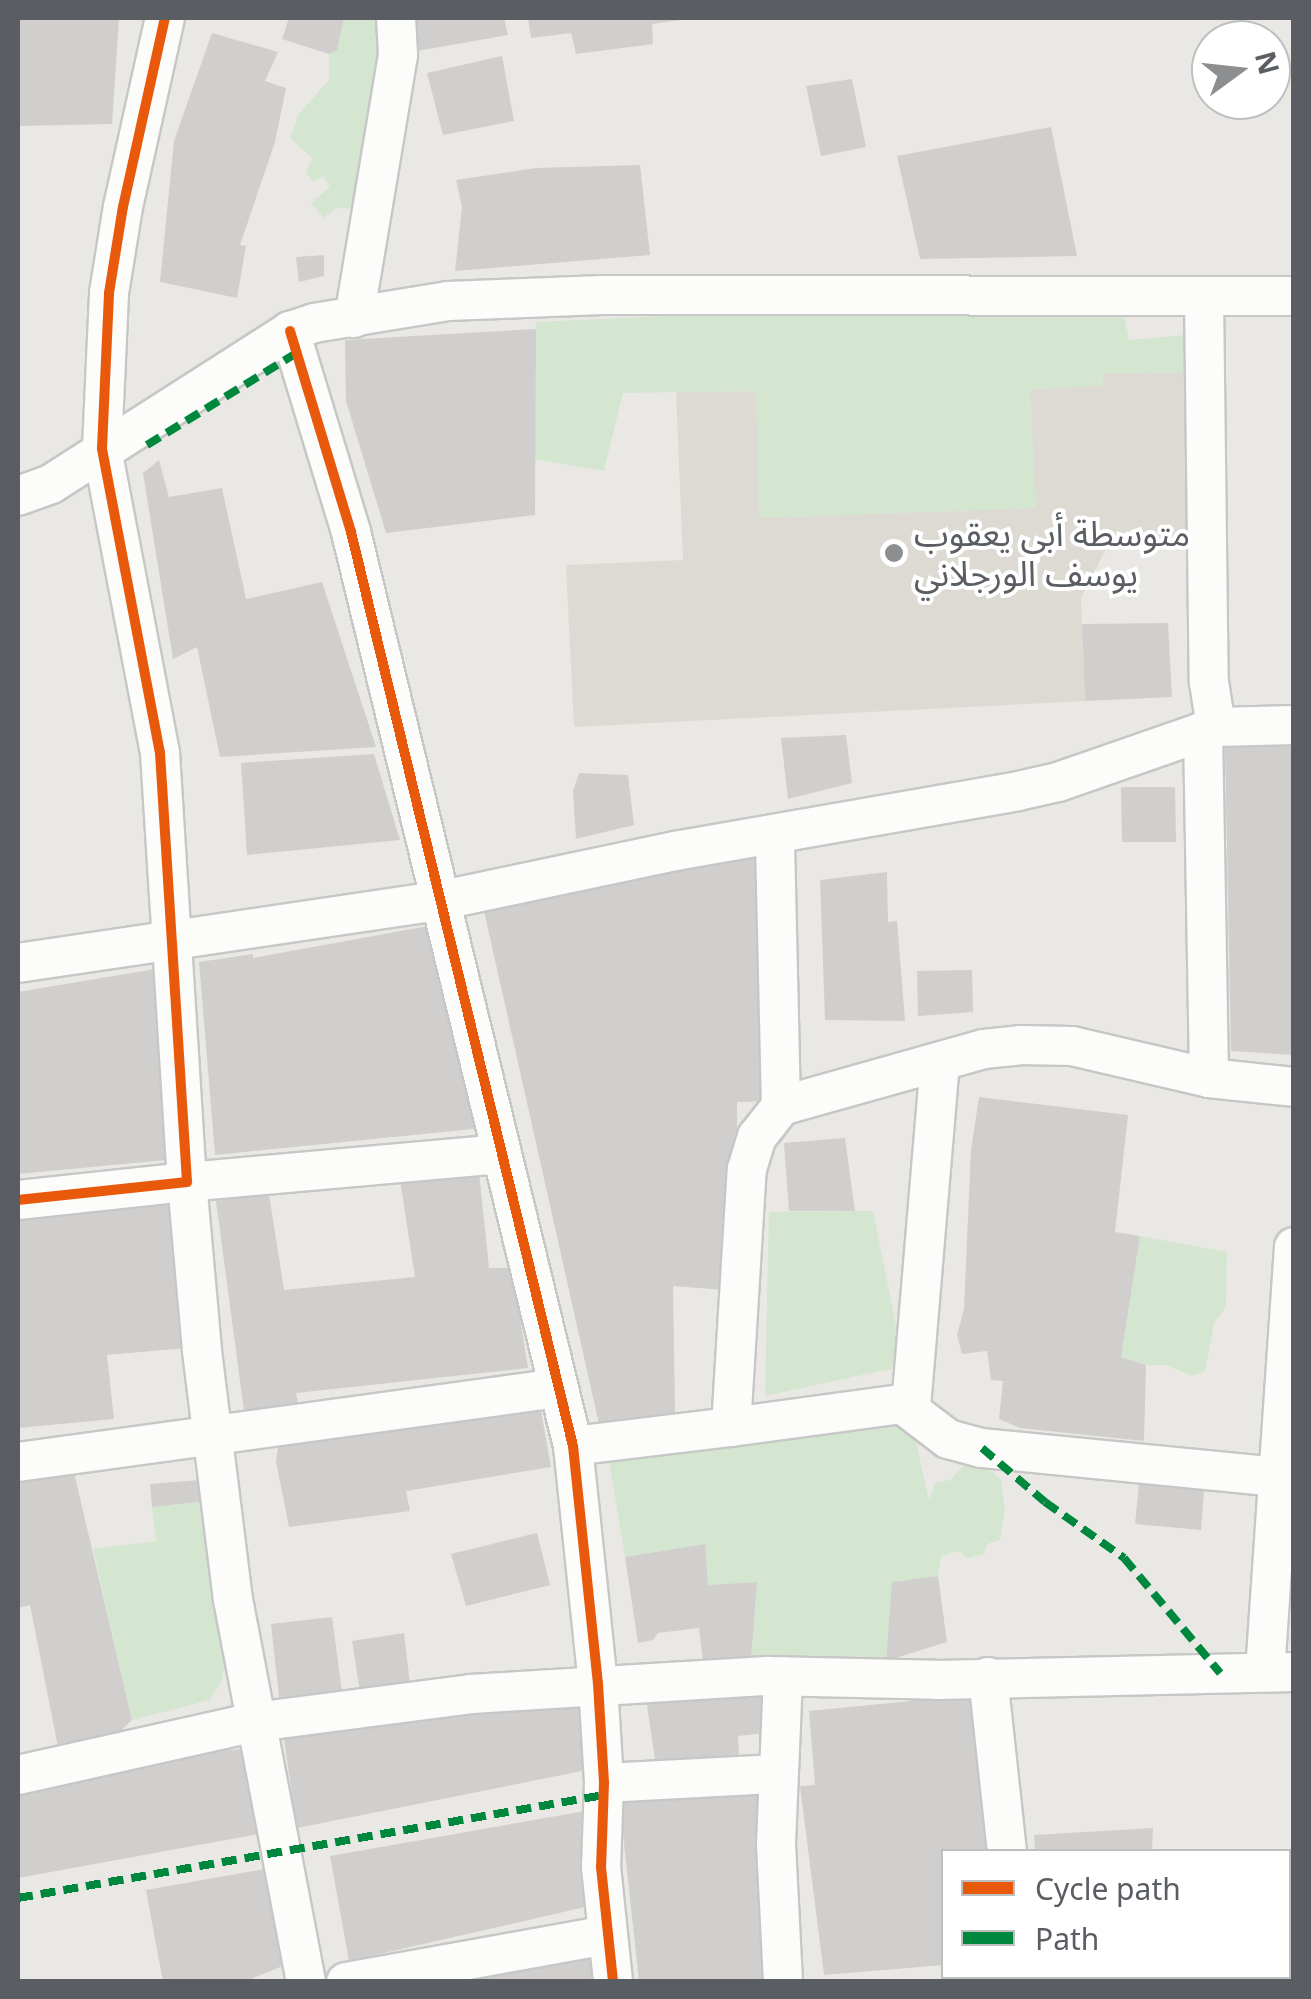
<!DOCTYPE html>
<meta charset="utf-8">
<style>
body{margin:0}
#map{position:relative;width:1311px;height:1999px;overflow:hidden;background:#eae8e4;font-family:"Noto Sans","Noto Sans Arabic",sans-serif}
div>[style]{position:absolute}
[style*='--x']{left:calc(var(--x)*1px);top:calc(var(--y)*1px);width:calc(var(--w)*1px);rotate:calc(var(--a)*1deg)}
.education>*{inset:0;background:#dddad4}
.green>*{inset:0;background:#d4e5d0}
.building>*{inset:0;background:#d1cfcd}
.roads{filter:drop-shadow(2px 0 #c6c7c6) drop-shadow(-2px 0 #c6c7c6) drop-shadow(0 2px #c6c7c6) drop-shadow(0 -2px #c6c7c6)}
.minor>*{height:38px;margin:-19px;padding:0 19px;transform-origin:19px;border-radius:19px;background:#fcfcfb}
.quiet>*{height:8px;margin-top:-4px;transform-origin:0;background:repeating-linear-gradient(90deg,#00873e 0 15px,transparent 0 23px)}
.cycleway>*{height:10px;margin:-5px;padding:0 5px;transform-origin:5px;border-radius:5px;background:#e8590c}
.dots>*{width:28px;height:28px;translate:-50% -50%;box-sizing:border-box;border:5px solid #fff;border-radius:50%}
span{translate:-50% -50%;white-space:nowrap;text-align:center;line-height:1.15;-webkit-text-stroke:8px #fff;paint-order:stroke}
.poi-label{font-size:35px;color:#5a5e62}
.left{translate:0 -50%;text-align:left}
.frame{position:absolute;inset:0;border:20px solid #5a5e62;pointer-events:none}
.legend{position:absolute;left:941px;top:1849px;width:350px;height:130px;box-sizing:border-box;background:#fff;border:2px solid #bdbfc0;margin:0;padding:12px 18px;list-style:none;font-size:30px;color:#5a5e62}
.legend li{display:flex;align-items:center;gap:20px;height:50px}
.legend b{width:50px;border:2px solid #bdbfc0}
.north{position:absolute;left:1191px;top:20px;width:100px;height:100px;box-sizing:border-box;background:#fff;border:2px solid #bdbfc0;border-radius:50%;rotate:75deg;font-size:28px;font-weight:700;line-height:40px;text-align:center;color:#5a5e62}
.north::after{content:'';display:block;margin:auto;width:35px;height:45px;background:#8c8e90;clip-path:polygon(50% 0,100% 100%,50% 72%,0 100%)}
</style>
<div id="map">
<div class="education">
<i style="clip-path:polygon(1195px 372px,1204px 538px,1108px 545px,1081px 598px,1085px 701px,574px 727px,566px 565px,683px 560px,676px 390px,756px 391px,760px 518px,1035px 508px,1030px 389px,1102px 386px,1103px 374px)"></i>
</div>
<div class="green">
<i style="clip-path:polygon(344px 18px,396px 18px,360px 209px,336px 208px,324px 218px,311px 203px,330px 187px,324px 176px,313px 181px,306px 173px,312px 158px,290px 138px,298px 115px,329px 80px,329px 54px,337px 50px)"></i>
<i style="clip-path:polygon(1122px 306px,1129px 340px,1197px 334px,1195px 372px,1103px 374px,1102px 386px,1030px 389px,1036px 508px,759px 518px,756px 391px,623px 393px,604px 471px,533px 459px,536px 322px,727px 313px)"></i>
<i style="clip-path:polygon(873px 1211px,904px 1366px,765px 1396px,769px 1212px)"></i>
<i style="clip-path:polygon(1140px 1236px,1227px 1252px,1226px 1307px,1214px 1323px,1205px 1371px,1192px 1376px,1167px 1365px,1146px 1365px,1121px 1357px)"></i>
<i style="clip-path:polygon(909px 1411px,929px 1500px,935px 1483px,950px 1480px,963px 1466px,978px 1461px,1001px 1479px,1005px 1511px,1000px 1540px,987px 1544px,984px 1554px,967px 1558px,959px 1551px,941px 1556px,938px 1576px,892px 1582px,886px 1661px,751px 1661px,757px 1582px,708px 1585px,704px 1544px,625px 1557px,607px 1449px)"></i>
<i style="clip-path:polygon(215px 1500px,229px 1638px,222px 1680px,210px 1700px,132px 1720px,93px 1549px,156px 1541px,152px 1507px)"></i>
</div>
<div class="building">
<i style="clip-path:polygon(18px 18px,119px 18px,112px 124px,18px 126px)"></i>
<i style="clip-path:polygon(289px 18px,344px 18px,337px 50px,329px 54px,282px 39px)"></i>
<i style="clip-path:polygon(413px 18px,504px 18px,508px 35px,417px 51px)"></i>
<i style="clip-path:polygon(528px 18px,680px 18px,680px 20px,652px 24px,653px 44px,576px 54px,571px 33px,531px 38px)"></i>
<i style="clip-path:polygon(212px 33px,278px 52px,265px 81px,286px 88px,275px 142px,240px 245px,246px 246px,237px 298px,160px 282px,174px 141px)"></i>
<i style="clip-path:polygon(502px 56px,514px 121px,443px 135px,427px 73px)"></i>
<i style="clip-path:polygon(852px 79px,866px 147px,821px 156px,806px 86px)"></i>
<i style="clip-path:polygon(1051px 127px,1077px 256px,920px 259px,897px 156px)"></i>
<i style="clip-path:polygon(640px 165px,650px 255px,455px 271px,462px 207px,456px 180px,536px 168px)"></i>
<i style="clip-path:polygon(324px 255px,324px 276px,299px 282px,296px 257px)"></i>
<i style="clip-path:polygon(536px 329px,535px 515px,386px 533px,346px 401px,345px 340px)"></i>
<i style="clip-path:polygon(159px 460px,169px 497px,222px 488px,246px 599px,322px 582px,376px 747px,220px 757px,197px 647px,173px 659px,143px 473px)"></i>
<i style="clip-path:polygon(1168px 623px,1172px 697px,1085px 701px,1082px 624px)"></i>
<i style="clip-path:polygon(846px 735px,852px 783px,788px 799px,781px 738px)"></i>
<i style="clip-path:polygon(1294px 743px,1294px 1055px,1231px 1051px,1225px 748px)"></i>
<i style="clip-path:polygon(374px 754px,400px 840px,247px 855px,241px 763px)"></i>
<i style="clip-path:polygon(579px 773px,628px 775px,634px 825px,576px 839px,573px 791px)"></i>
<i style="clip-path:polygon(1121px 787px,1175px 787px,1176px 842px,1122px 842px)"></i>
<i style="clip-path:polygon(751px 853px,764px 873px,768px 1101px,737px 1102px,737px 1291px,673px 1286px,675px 1414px,601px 1433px,482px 902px)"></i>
<i style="clip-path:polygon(887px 872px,888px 922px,897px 921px,905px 1021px,825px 1020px,820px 880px)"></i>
<i style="clip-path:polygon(439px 924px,483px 1128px,215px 1155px,199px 962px,253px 954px,253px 958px)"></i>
<i style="clip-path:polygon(167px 967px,177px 1159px,18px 1174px,18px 992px)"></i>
<i style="clip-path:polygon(972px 970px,973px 1012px,918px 1016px,917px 971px)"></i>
<i style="clip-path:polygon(979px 1097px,1128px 1115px,1115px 1232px,1140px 1236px,1121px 1357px,1146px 1365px,1144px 1441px,1020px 1428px,999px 1419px,1003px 1381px,991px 1380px,987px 1351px,962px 1354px,957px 1335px,964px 1309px,971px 1150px)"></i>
<i style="clip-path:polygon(845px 1138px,855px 1211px,789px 1211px,784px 1143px)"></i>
<i style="clip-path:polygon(479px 1172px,489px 1268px,512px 1268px,528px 1368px,296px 1393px,298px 1403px,244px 1411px,216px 1201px,269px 1194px,284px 1290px,415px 1277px,400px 1180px)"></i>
<i style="clip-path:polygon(184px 1204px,198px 1347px,107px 1355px,114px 1419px,18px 1428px,18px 1218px)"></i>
<i style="clip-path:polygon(541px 1411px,551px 1467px,406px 1491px,410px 1511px,289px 1527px,276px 1462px,278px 1447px)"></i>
<i style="clip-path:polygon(73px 1468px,132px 1720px,111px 1740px,58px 1747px,30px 1605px,18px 1608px,18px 1477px)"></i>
<i style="clip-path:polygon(1140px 1473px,1205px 1479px,1201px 1530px,1135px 1524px)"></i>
<i style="clip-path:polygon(213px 1479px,215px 1500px,152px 1507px,150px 1484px)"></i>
<i style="clip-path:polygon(537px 1533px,550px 1585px,466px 1606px,451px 1554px)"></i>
<i style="clip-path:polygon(705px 1544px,708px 1585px,757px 1582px,751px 1661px,703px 1662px,699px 1628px,658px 1633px,653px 1640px,638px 1643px,625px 1557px)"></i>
<i style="clip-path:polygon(938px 1576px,947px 1642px,886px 1661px,892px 1582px)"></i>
<i style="clip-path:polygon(332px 1617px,342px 1692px,280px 1706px,271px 1624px)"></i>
<i style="clip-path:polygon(404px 1633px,410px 1684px,360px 1692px,352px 1641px)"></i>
<i style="clip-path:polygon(772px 1684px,775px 1732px,738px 1736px,739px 1756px,656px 1766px,645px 1692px)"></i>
<i style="clip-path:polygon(581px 1688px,592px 1769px,297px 1828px,284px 1739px)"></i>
<i style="clip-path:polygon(972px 1695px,994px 1852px,944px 1852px,944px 1965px,824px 1975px,800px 1786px,815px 1785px,809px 1711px)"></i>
<i style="clip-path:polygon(255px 1748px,269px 1832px,18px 1878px,18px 1790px,217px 1751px)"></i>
<i style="clip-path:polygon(770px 1789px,778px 1982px,639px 1982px,619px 1797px)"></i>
<i style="clip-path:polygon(585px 1811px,594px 1905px,349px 1961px,330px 1856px)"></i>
<i style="clip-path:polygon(1153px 1828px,1152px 1852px,1035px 1852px,1034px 1835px)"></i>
<i style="clip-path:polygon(276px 1867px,285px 1914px,272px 1921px,290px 1963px,244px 1982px,163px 1982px,146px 1890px)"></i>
<i style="clip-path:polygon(597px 1955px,601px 1982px,437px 1982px)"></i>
</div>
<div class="roads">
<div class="minor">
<i style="--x:1204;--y:296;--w:386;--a:89.3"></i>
<i style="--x:1209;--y:682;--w:46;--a:81.2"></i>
<i style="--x:354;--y:318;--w:267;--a:-80.5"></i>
<i style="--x:398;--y:55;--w:37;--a:-93"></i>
<i style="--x:290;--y:331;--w:210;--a:73.1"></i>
<i style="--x:351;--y:532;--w:941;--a:76.35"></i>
<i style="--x:573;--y:1446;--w:239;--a:84"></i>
<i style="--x:598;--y:1684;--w:99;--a:86.5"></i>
<i style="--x:604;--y:1783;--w:84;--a:92"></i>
<i style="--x:601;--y:1867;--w:116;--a:84"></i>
<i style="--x:18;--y:496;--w:35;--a:-20"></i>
<i style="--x:51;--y:484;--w:284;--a:-32.6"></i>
<i style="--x:290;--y:331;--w:25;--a:-18"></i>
<i style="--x:314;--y:323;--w:136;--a:-9.3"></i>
<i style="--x:448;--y:301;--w:154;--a:-2.2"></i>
<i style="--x:602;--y:295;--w:692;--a:0.08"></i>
<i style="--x:1203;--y:731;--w:347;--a:89"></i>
<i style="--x:18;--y:963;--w:430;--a:-8.4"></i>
<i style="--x:443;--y:900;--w:237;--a:-11.9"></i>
<i style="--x:675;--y:851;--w:348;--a:-9.9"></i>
<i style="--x:1018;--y:791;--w:41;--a:-12.7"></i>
<i style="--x:1058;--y:782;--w:167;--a:-19.2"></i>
<i style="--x:1216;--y:727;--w:78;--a:-1.5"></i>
<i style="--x:781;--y:1106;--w:211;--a:-15.7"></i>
<i style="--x:984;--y:1049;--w:36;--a:-6"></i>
<i style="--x:1020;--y:1045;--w:52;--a:1.1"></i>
<i style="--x:1072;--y:1046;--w:141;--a:13.1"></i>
<i style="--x:1209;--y:1078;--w:85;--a:6"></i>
<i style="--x:18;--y:1200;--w:170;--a:-6.1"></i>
<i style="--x:187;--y:1182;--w:430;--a:-93.6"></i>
<i style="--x:160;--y:753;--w:310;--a:-100.8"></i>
<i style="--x:102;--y:448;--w:155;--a:-87.4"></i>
<i style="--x:109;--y:293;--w:87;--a:-80.8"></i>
<i style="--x:123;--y:207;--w:194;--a:-77.5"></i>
<i style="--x:911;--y:1407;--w:346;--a:-85.2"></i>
<i style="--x:731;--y:1427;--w:173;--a:-7.7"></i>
<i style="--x:902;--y:1404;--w:58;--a:37.3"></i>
<i style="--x:948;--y:1439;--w:35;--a:15"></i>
<i style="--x:982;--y:1448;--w:296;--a:5.6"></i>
<i style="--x:573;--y:1446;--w:159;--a:-6.9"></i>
<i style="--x:731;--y:1427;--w:258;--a:-86.5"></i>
<i style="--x:747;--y:1169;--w:34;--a:-73"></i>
<i style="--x:757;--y:1137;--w:39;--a:-52"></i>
<i style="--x:781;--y:1106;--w:272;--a:-91.3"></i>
<i style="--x:18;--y:1462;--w:545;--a:-7.8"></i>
<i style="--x:1265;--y:1672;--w:426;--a:-86.1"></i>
<i style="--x:988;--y:1677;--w:176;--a:83.8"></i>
<i style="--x:18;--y:1775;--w:244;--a:-12.6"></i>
<i style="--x:256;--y:1722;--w:217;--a:-7.4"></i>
<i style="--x:471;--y:1694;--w:297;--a:-3.5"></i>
<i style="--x:767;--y:1676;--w:170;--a:1.3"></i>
<i style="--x:937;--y:1680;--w:357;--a:-1.3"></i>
<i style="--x:604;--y:1783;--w:174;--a:-3"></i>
<i style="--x:1288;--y:1968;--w:6;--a:0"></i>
<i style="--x:1020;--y:1976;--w:6;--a:90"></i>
<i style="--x:306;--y:1982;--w:389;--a:-100.8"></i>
<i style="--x:233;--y:1600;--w:252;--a:-97.1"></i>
<i style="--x:202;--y:1350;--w:169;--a:-95.1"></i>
<i style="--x:187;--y:1182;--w:316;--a:-5.1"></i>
<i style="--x:346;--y:1982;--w:264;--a:-10.2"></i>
<i style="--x:783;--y:1982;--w:138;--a:-92.9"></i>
<i style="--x:776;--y:1844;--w:168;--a:-87.6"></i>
<i style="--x:1096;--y:1982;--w:69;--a:-5"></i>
</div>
</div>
<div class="quiet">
<i style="--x:147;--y:445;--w:177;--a:-31.6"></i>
<i style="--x:982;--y:1448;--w:83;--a:40.6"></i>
<i style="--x:1045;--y:1502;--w:97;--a:35.3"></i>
<i style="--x:1124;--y:1558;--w:150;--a:50.1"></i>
<i style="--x:18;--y:1898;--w:595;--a:-9.97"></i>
</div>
<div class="cycleway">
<i style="--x:290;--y:331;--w:210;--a:73.1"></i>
<i style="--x:351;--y:532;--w:941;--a:76.35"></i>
<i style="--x:573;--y:1446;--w:239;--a:84"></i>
<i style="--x:598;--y:1684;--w:99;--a:86.5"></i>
<i style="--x:604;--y:1783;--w:84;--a:92"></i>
<i style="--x:601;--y:1867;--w:116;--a:84"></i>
<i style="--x:18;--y:1200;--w:170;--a:-6.1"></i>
<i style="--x:187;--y:1182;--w:430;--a:-93.6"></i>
<i style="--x:160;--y:753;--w:310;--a:-100.8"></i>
<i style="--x:102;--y:448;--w:155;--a:-87.4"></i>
<i style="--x:109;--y:293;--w:87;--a:-80.8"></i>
<i style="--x:123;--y:207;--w:194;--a:-77.5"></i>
</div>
<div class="dots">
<i style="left:894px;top:553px;background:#8c8e90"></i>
</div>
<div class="poi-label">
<span class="left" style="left:914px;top:553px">متوسطة أبي يعقوب<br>يوسف الورجلاني</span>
</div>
<div class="frame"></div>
<ul class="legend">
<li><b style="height:12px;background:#e8590c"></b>Cycle path</li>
<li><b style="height:12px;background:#00873e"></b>Path</li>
</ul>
<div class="north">N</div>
</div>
